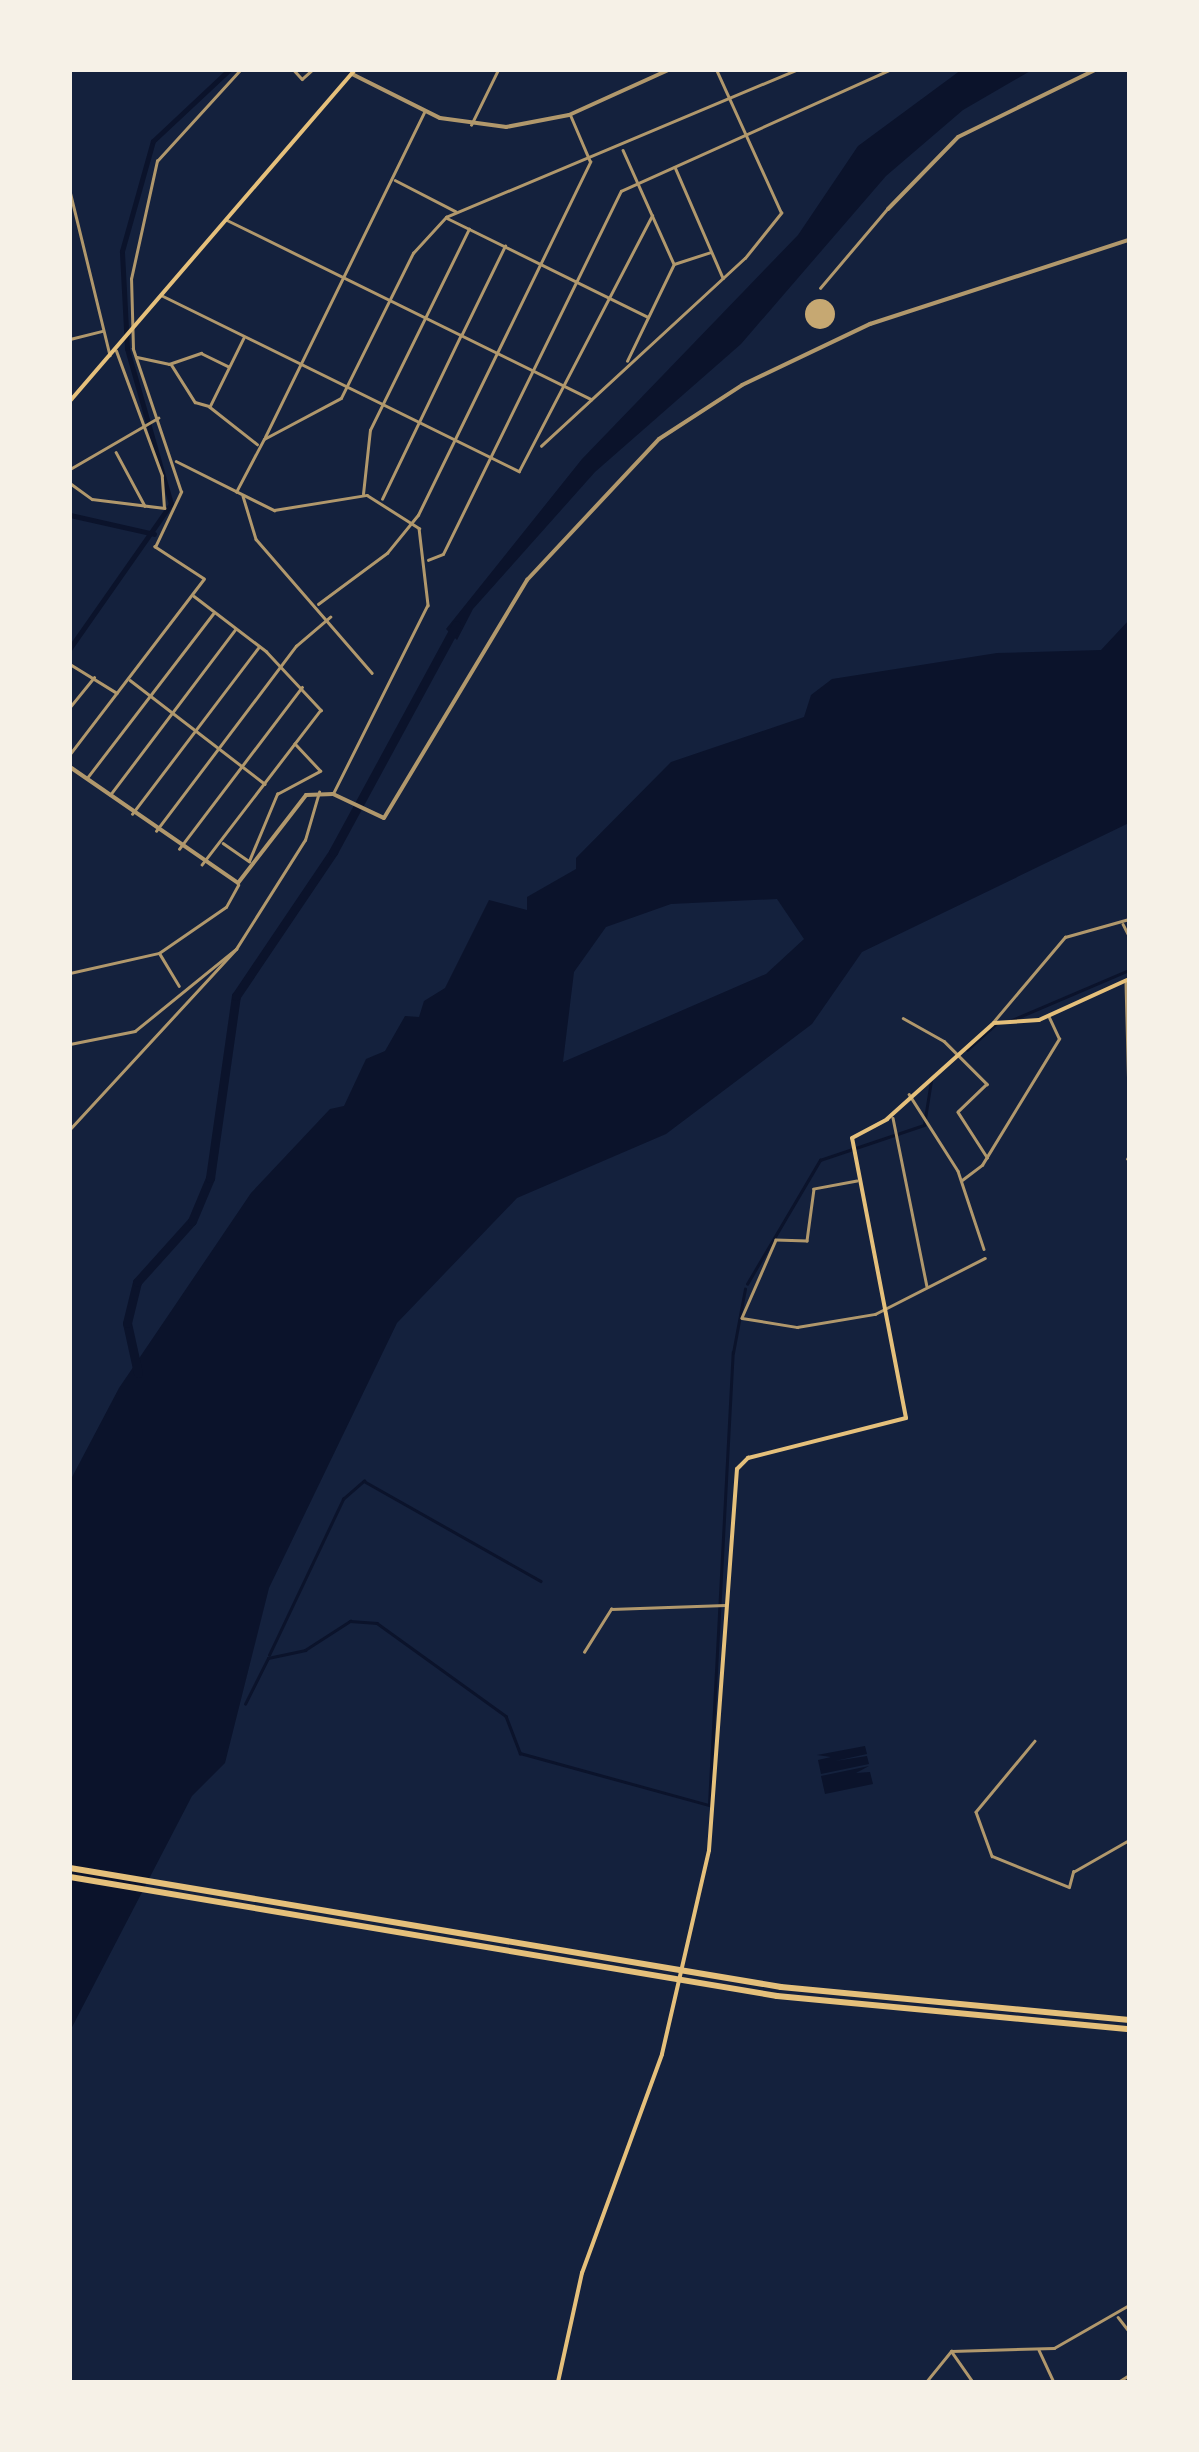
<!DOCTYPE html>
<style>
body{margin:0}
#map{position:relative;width:1199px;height:2452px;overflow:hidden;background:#14213d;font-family:"Noto Serif",serif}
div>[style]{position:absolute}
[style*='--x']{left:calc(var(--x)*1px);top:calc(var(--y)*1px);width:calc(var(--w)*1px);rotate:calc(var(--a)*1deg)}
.water>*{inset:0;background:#0b132b}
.stream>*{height:2.5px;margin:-1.25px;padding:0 1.25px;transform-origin:1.25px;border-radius:1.25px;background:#0b132b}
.canal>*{height:5px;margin:-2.5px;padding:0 2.5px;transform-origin:2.5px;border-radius:2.5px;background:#0b132b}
.river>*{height:9px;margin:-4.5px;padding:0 4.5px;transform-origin:4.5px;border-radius:4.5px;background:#0b132b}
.building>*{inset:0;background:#c6a872}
.round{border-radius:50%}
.minor>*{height:2.5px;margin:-1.25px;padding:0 1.25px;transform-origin:1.25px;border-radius:1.25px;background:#b1986c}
.tertiary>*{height:4px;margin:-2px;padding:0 2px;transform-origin:2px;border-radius:2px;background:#b1986c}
.secondary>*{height:4px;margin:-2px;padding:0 2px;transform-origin:2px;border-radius:2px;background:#e5c07b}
.motorway>*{height:6px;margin:-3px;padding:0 3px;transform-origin:3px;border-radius:3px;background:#e5c07b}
span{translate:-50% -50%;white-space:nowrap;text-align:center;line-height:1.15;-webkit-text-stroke:10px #f6f1e7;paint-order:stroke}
.frame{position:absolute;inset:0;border:72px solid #f6f1e7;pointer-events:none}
</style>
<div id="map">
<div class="water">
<i style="clip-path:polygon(961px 70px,1032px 70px,963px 110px,886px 176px,741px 344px,595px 472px,473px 609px,457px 640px,446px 629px,582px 459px,798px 235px,858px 146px)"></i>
<i style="clip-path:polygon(evenodd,1129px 620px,1129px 823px,862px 952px,812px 1024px,666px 1134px,517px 1198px,397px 1323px,269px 1588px,225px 1763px,192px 1796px,70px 2031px,70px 1481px,119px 1388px,251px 1193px,330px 1109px,344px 1106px,366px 1059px,385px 1051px,405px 1016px,419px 1017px,424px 1001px,445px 988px,489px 900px,527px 910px,527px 897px,576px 869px,576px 858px,671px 762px,804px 717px,811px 695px,832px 679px,997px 653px,1101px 650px,1129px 620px,777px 899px,804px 939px,766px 974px,563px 1062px,574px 972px,606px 927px,671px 904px,777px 899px)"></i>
<i style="clip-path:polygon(865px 1746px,867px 1754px,835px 1761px,867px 1756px,869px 1764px,821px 1774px,818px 1760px,831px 1757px,817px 1755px)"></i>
<i style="clip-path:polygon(869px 1766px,856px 1773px,870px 1772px,873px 1784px,825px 1794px,821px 1776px)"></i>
</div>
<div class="stream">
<i style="--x:1012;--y:1020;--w:127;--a:-23.1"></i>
<i style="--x:967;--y:1050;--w:38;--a:-42"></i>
<i style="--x:747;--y:1284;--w:144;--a:-59.5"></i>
<i style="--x:820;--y:1160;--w:110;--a:-18.6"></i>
<i style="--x:924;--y:1125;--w:45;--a:-81"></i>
<i style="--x:269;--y:1655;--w:173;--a:-64.6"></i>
<i style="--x:343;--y:1499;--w:28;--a:-41"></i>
<i style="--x:364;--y:1481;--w:203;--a:29.5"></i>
<i style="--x:245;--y:1704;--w:51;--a:-63.4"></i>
<i style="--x:268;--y:1658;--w:38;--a:-12"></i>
<i style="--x:305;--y:1650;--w:54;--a:-32.8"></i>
<i style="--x:350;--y:1621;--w:27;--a:4"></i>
<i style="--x:377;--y:1623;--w:159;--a:35.8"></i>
<i style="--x:506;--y:1716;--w:40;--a:69"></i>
<i style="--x:520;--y:1753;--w:196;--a:15.4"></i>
<i style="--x:709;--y:1805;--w:453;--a:-87"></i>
<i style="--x:733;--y:1353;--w:65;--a:-79.4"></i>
</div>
<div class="canal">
<i style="--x:70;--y:515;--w:86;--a:12.7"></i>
<i style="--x:70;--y:648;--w:176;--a:-55"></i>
<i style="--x:171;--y:504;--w:162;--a:-105.8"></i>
<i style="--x:127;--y:348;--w:97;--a:-93"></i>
<i style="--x:122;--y:251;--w:114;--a:-74.3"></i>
<i style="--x:153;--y:141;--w:104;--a:-43.1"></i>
</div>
<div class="river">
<i style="--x:138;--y:1373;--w:51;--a:-102.4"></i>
<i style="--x:127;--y:1323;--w:42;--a:-76.3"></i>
<i style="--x:137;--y:1282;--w:82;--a:-48"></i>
<i style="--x:192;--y:1221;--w:47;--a:-67.3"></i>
<i style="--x:210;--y:1178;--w:184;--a:-81.9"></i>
<i style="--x:236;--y:996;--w:174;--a:-56"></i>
<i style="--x:333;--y:852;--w:258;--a:-61.5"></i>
</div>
<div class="building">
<i class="round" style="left:805px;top:299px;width:30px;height:30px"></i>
</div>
<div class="minor">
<i style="--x:294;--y:70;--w:12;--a:48"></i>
<i style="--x:302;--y:79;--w:13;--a:-42"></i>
<i style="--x:471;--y:125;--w:61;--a:-63.9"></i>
<i style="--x:623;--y:150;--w:125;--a:65.9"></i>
<i style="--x:674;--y:264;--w:38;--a:-18"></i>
<i style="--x:675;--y:167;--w:121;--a:66.6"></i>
<i style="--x:395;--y:180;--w:68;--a:27.3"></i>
<i style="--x:70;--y:191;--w:169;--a:76.3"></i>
<i style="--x:447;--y:218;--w:224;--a:26.2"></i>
<i style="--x:227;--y:220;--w:406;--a:26.2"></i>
<i style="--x:820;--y:288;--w:104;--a:-49.7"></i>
<i style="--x:161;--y:295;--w:399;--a:26.2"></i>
<i style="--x:519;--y:471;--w:288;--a:-62.5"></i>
<i style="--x:462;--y:334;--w:98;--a:-64"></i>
<i style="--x:244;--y:338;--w:77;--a:116.2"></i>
<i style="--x:210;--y:407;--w:60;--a:38.2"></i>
<i style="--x:70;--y:339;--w:34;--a:-14"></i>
<i style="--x:137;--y:357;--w:33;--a:12"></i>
<i style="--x:169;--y:364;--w:34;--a:-19"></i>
<i style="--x:201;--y:353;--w:30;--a:26"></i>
<i style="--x:627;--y:361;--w:106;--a:-64.2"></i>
<i style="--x:171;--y:364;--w:45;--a:57.7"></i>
<i style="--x:195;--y:402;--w:15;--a:16"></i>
<i style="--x:265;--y:437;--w:362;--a:-63.9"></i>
<i style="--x:541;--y:446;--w:277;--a:-42.7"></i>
<i style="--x:745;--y:258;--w:58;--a:-51.3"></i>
<i style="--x:781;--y:213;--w:157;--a:-114.4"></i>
<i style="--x:116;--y:452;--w:61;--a:61.8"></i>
<i style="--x:176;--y:461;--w:110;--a:26.6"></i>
<i style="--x:274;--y:510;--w:94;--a:-9.2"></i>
<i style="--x:367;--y:495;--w:62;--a:32.4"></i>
<i style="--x:419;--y:528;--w:78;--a:83.3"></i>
<i style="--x:428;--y:605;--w:210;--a:116.6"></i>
<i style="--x:70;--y:469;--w:102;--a:-30.1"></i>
<i style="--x:70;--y:483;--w:27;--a:36"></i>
<i style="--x:92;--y:499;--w:73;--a:7.1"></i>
<i style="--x:164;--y:508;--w:32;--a:-94"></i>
<i style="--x:162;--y:476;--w:133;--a:-110.2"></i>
<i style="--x:236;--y:492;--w:60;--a:-62.2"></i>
<i style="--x:264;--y:439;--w:87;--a:-28"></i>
<i style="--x:341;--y:398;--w:162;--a:-63.6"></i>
<i style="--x:413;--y:253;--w:49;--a:-47.5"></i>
<i style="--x:446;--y:217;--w:380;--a:-22.8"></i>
<i style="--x:363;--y:494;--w:64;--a:-83.8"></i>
<i style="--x:370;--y:430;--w:224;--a:-63.8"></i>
<i style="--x:243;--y:496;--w:45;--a:73.2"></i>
<i style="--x:256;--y:539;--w:177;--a:49.1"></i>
<i style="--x:382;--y:499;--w:182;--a:-64.3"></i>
<i style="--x:428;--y:560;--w:16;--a:-22"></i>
<i style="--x:443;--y:554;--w:404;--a:-63.9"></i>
<i style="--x:621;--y:191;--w:294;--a:-24.3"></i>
<i style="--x:194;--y:596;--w:91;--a:37.4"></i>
<i style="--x:266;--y:651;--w:81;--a:47"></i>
<i style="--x:321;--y:710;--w:195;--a:127.5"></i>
<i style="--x:318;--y:604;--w:86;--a:-36.5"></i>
<i style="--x:387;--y:553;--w:49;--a:-50.8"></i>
<i style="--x:418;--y:515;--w:393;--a:-64"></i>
<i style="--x:590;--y:162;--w:51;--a:-113.1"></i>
<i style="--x:70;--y:664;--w:55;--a:31.7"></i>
<i style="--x:130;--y:680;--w:170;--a:37.6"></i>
<i style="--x:70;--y:707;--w:38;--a:-51"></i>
<i style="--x:70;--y:754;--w:220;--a:-52.6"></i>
<i style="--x:204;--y:579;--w:59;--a:-146.9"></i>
<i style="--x:155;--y:547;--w:61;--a:-64.7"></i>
<i style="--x:181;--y:492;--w:151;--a:-108.6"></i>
<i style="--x:133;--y:349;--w:70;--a:-91.6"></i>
<i style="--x:131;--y:279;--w:121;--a:-77.6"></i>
<i style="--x:157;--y:161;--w:123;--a:-47.6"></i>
<i style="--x:87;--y:778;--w:207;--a:-52.5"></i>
<i style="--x:110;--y:795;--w:207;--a:-52.9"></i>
<i style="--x:132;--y:814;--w:208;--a:-52.8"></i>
<i style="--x:156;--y:831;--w:232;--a:-52.9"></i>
<i style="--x:296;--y:646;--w:45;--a:-40.5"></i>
<i style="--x:223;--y:843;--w:32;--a:35"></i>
<i style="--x:249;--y:861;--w:73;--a:-67.3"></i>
<i style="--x:277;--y:794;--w:49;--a:-28.1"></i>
<i style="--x:320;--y:771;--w:37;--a:-133"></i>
<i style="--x:179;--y:849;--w:203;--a:-52.8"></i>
<i style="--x:1123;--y:924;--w:13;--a:63"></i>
<i style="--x:160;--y:954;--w:37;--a:59"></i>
<i style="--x:70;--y:973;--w:91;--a:-12.7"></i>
<i style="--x:159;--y:953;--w:81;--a:-34.5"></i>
<i style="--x:226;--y:907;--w:25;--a:-61"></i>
<i style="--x:1126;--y:982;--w:111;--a:88.5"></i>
<i style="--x:903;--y:1018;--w:47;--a:29.3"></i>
<i style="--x:944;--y:1041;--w:61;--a:45"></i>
<i style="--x:987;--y:1084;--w:40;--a:136"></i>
<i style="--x:958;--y:1112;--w:54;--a:57.2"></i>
<i style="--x:994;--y:1021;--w:110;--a:-49.8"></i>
<i style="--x:1065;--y:937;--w:66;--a:-15.7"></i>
<i style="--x:70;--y:1044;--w:66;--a:-11.3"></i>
<i style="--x:135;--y:1031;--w:130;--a:-39.1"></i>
<i style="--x:909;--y:1094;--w:91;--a:57.5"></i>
<i style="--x:958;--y:1171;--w:82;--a:71.6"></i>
<i style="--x:893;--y:1118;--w:171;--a:78.6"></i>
<i style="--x:70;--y:1129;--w:245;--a:-47.3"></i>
<i style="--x:236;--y:949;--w:129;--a:-57.7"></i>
<i style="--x:305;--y:840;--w:50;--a:-73.7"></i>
<i style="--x:1127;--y:1159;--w:4;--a:-56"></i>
<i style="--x:962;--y:1180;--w:25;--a:-37"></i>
<i style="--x:982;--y:1165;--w:148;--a:-58.6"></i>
<i style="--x:1059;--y:1039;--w:23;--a:-115"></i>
<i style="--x:857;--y:1181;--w:44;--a:169.5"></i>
<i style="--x:814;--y:1189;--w:52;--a:97.7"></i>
<i style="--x:807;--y:1241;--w:31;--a:-178"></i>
<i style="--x:776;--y:1240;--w:85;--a:113.6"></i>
<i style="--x:742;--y:1318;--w:56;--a:9.3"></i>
<i style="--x:797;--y:1327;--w:79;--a:-9.5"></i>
<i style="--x:875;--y:1314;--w:123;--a:-27"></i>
<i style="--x:584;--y:1652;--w:51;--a:-57.9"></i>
<i style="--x:611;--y:1609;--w:114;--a:-2"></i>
<i style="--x:1035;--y:1741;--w:92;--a:129.7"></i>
<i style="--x:976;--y:1812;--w:47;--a:70"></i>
<i style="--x:992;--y:1856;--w:83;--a:21.9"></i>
<i style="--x:1069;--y:1887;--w:16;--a:-75"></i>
<i style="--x:1073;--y:1872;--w:64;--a:-29.7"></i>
<i style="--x:1118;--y:2317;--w:18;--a:52"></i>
<i style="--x:1039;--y:2350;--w:35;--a:65"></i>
<i style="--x:952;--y:2352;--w:37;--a:55"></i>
<i style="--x:926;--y:2382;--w:40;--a:-51"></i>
<i style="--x:951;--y:2351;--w:103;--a:-1.7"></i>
<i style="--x:1054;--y:2348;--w:86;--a:-29.8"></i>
<i style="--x:1118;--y:2382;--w:13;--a:-32"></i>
</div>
<div class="tertiary">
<i style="--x:352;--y:74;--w:98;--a:26.6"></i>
<i style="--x:440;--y:118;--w:67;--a:7.8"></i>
<i style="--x:506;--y:127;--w:64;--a:-10.8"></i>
<i style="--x:569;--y:115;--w:109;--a:-24.4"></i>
<i style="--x:888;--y:209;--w:100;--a:-45.8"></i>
<i style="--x:958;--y:137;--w:153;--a:-26.1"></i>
<i style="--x:70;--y:767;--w:204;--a:34.6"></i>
<i style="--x:238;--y:883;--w:111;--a:-52.3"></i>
<i style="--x:306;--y:795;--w:27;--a:-2"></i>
<i style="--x:333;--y:794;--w:56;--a:25.2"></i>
<i style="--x:384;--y:818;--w:278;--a:-59"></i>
<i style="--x:527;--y:580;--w:193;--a:-46.9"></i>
<i style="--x:659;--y:439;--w:99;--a:-33"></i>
<i style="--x:742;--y:385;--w:142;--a:-25.5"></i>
<i style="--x:870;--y:324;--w:272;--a:-18"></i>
</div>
<div class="secondary">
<i style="--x:70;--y:401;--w:437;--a:-49.3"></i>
<i style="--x:558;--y:2382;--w:112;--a:-77.6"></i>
<i style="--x:582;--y:2273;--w:233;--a:-69.9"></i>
<i style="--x:662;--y:2054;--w:209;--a:-77"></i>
<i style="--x:709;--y:1850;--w:382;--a:-85.8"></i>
<i style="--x:737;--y:1469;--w:16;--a:-45"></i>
<i style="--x:748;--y:1458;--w:163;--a:-14.2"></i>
<i style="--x:906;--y:1418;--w:285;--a:-100.9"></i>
<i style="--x:852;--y:1138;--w:40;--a:-28"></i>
<i style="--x:887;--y:1119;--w:144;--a:-41.9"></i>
<i style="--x:994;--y:1023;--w:45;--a:-3.8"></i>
<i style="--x:1039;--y:1020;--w:99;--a:-24.5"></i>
</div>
<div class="motorway">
<i style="--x:70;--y:1868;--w:721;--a:9.5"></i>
<i style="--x:781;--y:1987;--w:350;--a:5.4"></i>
<i style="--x:70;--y:1877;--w:717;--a:9.55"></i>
<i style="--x:777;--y:1996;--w:354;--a:5.4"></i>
</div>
<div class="frame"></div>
</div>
